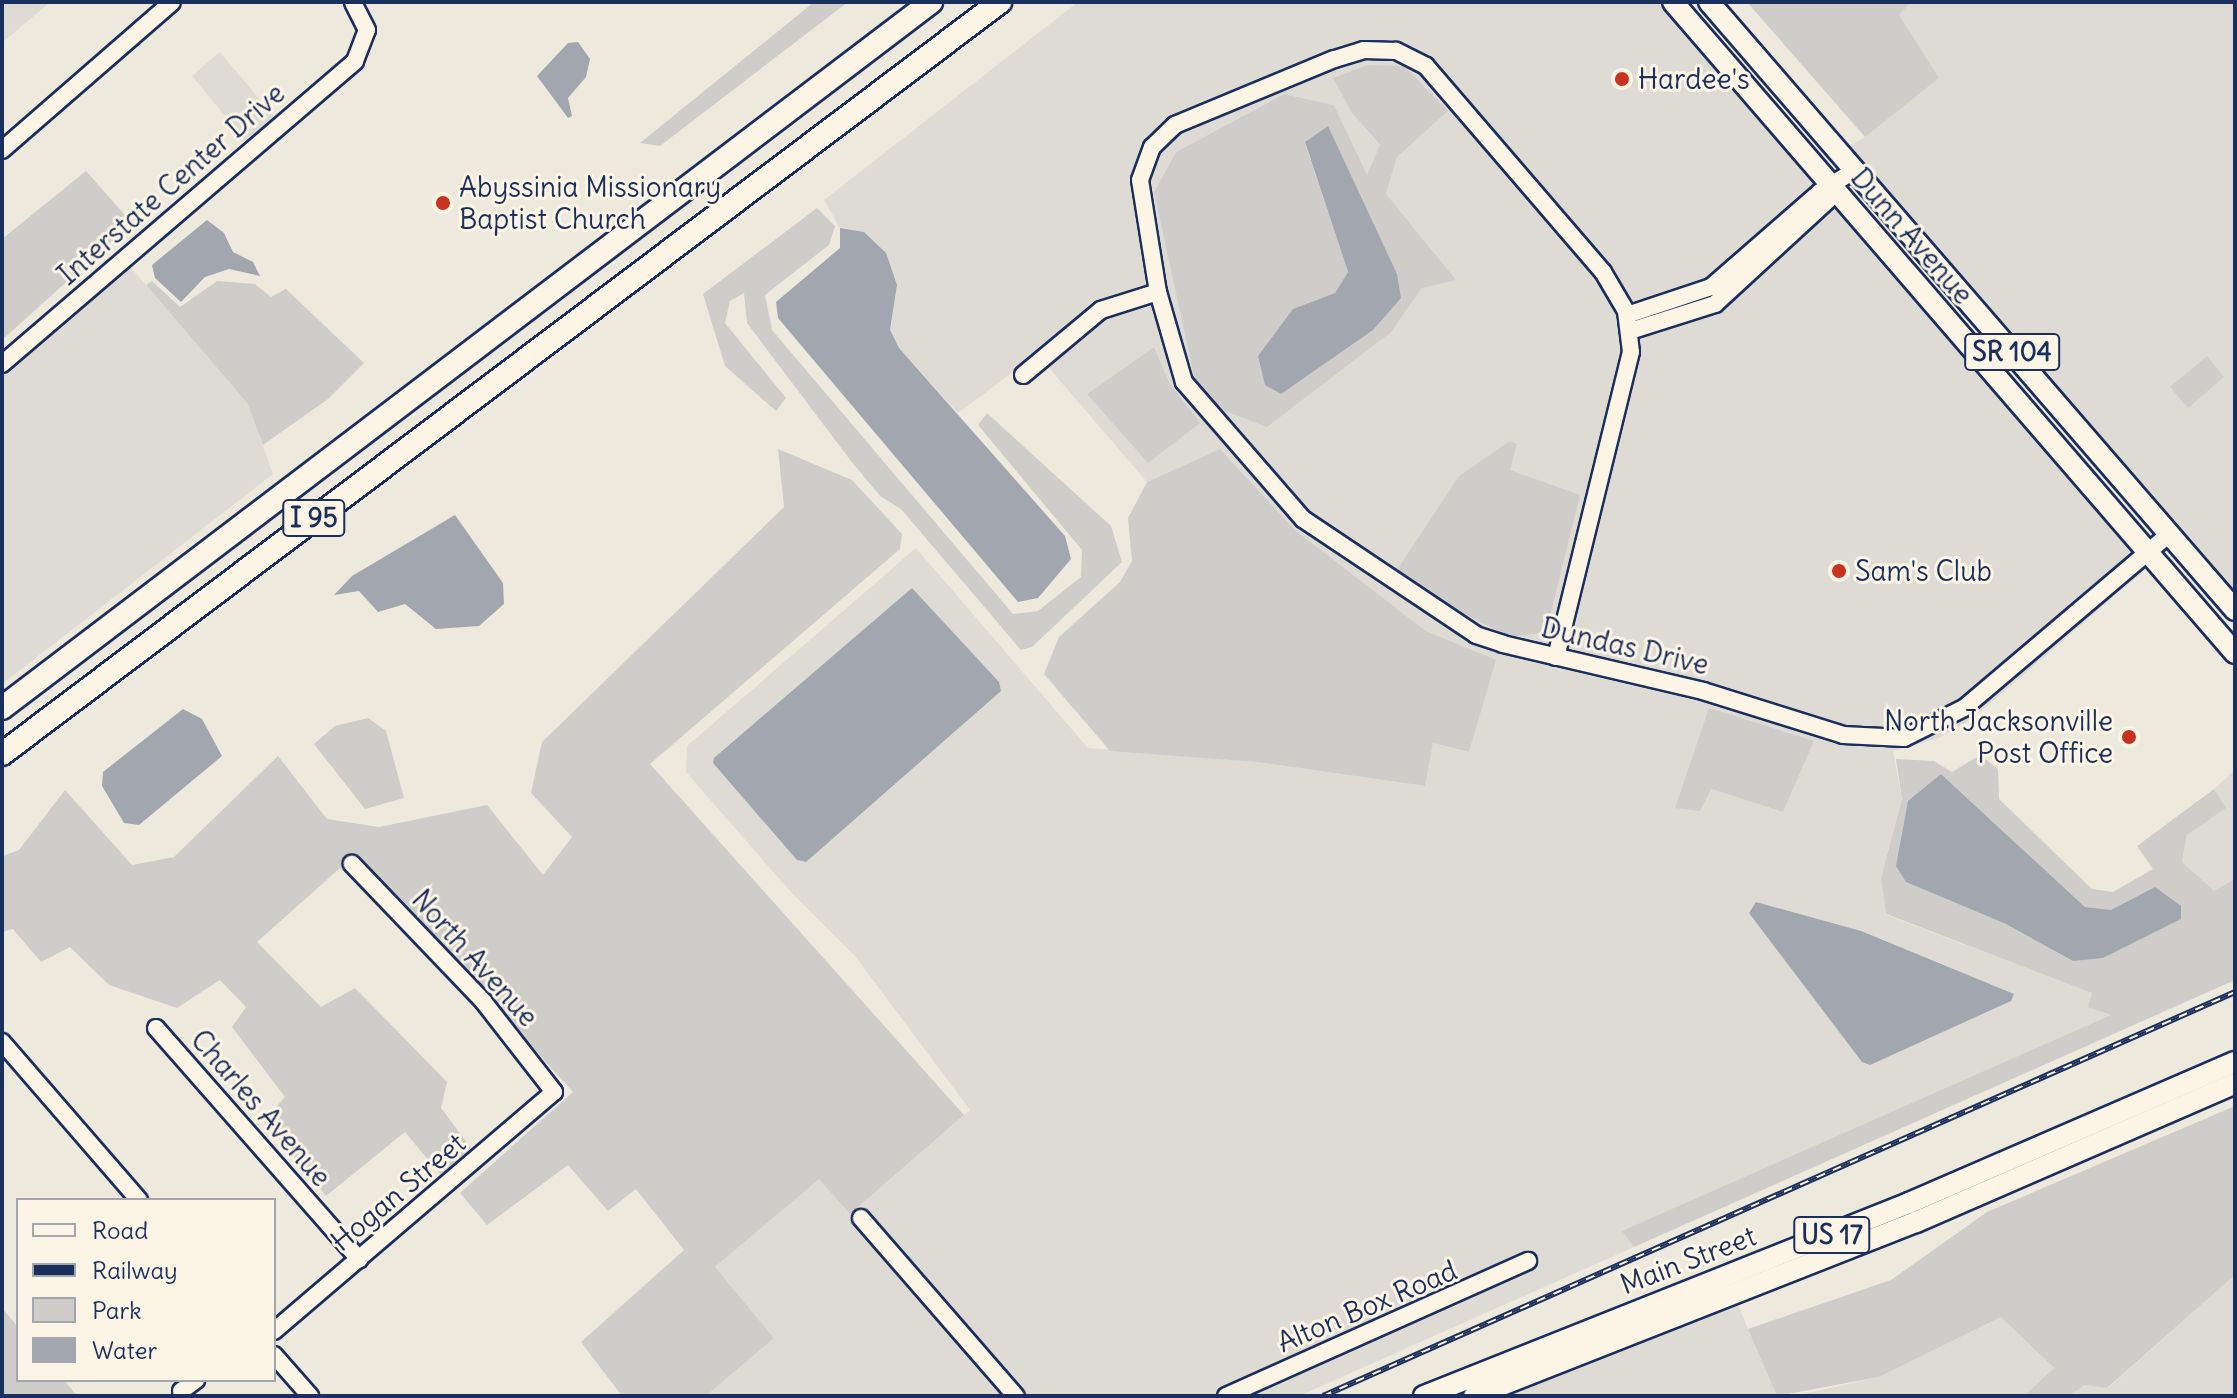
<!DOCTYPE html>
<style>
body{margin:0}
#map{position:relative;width:2237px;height:1398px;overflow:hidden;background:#eee9dd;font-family:Delius,sans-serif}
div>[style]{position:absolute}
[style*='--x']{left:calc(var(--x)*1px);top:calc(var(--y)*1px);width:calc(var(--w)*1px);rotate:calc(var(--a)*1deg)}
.built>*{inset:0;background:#dedbd4}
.green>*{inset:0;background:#cfcdca}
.water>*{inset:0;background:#a2a7af}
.roads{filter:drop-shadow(2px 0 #1b2f5e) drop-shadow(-2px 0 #1b2f5e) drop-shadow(0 2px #1b2f5e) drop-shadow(0 -2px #1b2f5e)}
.minor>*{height:16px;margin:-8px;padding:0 8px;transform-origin:8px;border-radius:8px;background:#fcf5e5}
.major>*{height:20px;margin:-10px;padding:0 10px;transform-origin:10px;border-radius:10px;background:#fcf5e5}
.highway>*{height:22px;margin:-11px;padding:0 11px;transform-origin:11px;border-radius:11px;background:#fcf5e5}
.rail>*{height:6px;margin-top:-3px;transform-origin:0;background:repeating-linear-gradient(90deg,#fcf5e5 0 9px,#1b2f5e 0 18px);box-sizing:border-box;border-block:2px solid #1b2f5e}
.dots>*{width:22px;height:22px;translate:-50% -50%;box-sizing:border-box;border:4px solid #fcf5e5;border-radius:50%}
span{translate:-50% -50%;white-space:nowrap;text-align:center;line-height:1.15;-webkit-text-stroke:6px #fcf5e5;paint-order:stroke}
.shield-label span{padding:2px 6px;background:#fcf5e5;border:2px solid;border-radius:6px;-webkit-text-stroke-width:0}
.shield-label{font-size:26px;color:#1b2f5e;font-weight:700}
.poi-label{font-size:28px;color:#1b2f5e}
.left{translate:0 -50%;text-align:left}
.right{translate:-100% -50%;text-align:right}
.street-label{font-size:28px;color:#1b2f5e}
.frame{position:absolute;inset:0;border:4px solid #1b2f5e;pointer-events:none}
.legend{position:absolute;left:16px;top:1198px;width:260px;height:184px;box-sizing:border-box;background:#fcf5e5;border:2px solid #a2a6af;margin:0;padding:10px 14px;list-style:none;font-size:24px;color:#1b2f5e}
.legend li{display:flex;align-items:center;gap:16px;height:40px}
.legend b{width:40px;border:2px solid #a2a6af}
</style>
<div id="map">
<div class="built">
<i style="clip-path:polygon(2px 2px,50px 2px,2px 43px)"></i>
<i style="clip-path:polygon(evenodd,1078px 2px,1662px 2px,2149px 566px,1972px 719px,1939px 738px,1893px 751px,1902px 799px,1881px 878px,1886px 915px,2093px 993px,2112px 1015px,1623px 1231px,1634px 1247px,1299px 1396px,706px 1396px,774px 1338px,715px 1267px,819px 1178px,850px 1214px,970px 1110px,855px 956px,790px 891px,686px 772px,687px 746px,916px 548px,1088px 748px,1257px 762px,1424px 786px,1433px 743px,1469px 752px,1495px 660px,1426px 631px,1295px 530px,1220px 449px,1147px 482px,1037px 354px,958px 413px,899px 348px,890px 331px,897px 285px,864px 232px,840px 228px,824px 200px,1078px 2px,1284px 94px,1334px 105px,1367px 176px,1380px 146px,1352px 113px,1447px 111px,1397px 157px,1386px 194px,1422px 288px,1391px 332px,1154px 192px,1176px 152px,1284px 94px,1078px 2px,1154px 347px,1170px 384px,1199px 423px,1087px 394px,1154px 347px,1078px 2px,1517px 444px,1510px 470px,1459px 476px,1517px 444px,1078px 2px,1814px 741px,1783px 812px,1711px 789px,1814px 741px)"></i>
<i style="clip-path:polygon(1911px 2px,2235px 2px,2235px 598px,1846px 148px,1865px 137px,1899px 14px)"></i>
<i style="clip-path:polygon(220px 52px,277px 120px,248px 144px,192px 76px)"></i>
<i style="clip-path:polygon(127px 263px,247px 403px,273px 474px,2px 684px,2px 371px)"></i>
<i style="clip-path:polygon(2235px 770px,2235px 879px,2214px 892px,2182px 862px,2187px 835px,2225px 808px,2214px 789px)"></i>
<i style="clip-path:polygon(2235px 1275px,2235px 1396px,2069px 1396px,2085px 1385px,2108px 1388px)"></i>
<i style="clip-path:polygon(1735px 1298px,1777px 1396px,1488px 1396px)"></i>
<i style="clip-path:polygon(2001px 1317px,2054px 1368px,2024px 1396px,1795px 1396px,1879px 1377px)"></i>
</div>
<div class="green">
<i style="clip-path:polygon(814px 2px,848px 2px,660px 146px,640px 143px)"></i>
<i style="clip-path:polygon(1747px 2px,1911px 2px,1899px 15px,1939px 78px,1865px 137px)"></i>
<i style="clip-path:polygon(evenodd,1368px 65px,1404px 66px,1448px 111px,1397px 157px,1386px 194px,1456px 280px,1422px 288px,1391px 332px,1267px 427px,1220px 409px,1195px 380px,1154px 192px,1176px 152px,1284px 94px,1334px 105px,1367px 175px,1380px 145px,1352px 113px,1333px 78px,1368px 65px,1305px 143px,1397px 274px,1293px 309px,1335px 293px,1348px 272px,1305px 143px)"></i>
<i style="clip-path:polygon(86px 171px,132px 223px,2px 340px,2px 239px)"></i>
<i style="clip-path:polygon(817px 208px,835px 226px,829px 245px,765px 295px,772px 330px,1013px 614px,1038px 611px,1081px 577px,1082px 550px,978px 425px,987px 413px,1111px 526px,1122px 562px,1032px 647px,1021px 650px,901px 509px,880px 496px,851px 461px,747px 323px,744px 293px,730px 301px,725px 323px,786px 398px,776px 411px,725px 366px,703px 294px)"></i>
<i style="clip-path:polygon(152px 281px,180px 307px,217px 281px,255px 284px,271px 297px,286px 289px,364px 363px,328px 399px,263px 445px,247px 403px,146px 285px)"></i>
<i style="clip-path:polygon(1154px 347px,1170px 384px,1200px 423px,1148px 463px,1087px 394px)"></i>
<i style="clip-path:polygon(2207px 356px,2224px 377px,2188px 408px,2170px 387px)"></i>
<i style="clip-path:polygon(1510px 441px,1517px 444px,1510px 470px,1580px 495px,1546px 632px,1511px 637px,1454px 609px,1397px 570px,1459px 476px)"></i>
<i style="clip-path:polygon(778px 449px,852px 480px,902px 534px,900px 549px,650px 764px,964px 1115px,850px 1214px,819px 1179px,715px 1267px,774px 1338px,706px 1396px,622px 1396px,581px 1342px,684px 1250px,636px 1189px,608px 1211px,568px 1165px,487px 1225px,460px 1193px,573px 1092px,357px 853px,257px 942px,321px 1007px,355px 988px,447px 1082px,441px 1108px,471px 1148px,441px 1175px,405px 1132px,326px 1196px,264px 1121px,285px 1097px,232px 1027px,246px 1007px,220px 980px,177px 1008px,109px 985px,70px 947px,41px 962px,13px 929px,2px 932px,2px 856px,19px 850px,65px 790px,132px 865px,174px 857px,278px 756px,327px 819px,379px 827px,487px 805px,543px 875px,572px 837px,531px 793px,542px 742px,784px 507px)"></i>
<i style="clip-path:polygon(1220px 449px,1295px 530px,1426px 631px,1496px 660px,1469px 752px,1433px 743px,1425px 786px,1257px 762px,1110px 751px,1044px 674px,1059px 637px,1120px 582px,1132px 561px,1128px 518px,1147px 482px)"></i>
<i style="clip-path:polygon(1709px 708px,1814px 741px,1783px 812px,1711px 789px,1700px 811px,1675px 808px)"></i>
<i style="clip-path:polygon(368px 718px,386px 731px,404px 798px,365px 809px,314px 744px,335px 726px)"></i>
<i style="clip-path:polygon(evenodd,1980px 755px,1998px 769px,1999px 799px,2092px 889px,2113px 892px,2153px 869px,2137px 846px,2214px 789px,2226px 808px,2187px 835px,2182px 862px,2214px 891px,2235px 879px,2235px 980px,1634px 1247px,1622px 1231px,2111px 1015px,2088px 1007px,2092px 993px,1886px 914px,1881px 878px,1902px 799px,1896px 759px,1934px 761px,1952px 772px,1980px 755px,1941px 774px,2085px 907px,2111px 911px,2155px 887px,2073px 961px,2004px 923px,1941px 774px)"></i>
<i style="clip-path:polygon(2235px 1106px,2235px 1275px,2107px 1388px,2085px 1385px,2069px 1396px,2024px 1396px,2054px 1368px,2001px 1317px,1879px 1377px,1777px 1396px,1748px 1329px,1891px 1280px,1987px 1212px)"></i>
<i style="clip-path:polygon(2px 1308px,18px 1327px,18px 1380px,64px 1380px,77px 1396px,2px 1396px)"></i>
</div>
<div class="water">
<i style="clip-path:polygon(578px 42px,590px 59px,586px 77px,568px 98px,572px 116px,568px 118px,537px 76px,568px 43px)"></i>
<i style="clip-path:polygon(1328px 126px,1397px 274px,1401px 298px,1373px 330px,1281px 394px,1265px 385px,1258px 356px,1293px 309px,1335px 293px,1348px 272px,1305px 142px)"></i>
<i style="clip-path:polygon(207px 220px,224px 233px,233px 252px,253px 262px,260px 276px,229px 269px,205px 277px,181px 302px,155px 278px,152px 265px)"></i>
<i style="clip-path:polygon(840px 228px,864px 232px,886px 253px,897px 285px,890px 330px,899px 348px,1065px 536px,1071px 559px,1038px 598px,1018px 602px,778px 318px,776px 302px,840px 248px)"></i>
<i style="clip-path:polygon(455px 515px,503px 583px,504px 604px,479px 626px,436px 629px,405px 604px,378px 612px,359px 591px,334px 595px,352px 576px)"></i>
<i style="clip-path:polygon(912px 588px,999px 682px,1001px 691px,806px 862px,797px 860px,713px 763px,714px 758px)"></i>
<i style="clip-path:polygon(183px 709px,202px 719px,222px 756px,139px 825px,124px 823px,102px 786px,103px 772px)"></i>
<i style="clip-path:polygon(1941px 774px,2085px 907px,2111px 910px,2155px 887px,2181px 906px,2181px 919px,2103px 958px,2073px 961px,2004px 923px,1906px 882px,1896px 866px,1908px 801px)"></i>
<i style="clip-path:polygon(1756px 902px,1861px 931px,2014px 994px,2011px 1001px,1870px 1065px,1862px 1062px,1749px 913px)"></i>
</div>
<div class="roads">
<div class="minor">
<i style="--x:2;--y:150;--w:225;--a:-41"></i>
<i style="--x:1627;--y:315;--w:89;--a:-18.4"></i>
<i style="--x:1711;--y:287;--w:145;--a:-41.1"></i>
<i style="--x:1820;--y:192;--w:41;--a:-32.2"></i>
<i style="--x:1630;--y:331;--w:89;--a:-17.6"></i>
<i style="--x:1715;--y:304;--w:154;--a:-42.6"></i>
<i style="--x:1828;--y:200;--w:12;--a:-66"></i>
<i style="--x:2;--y:364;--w:465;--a:-40.6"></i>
<i style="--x:355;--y:61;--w:33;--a:-69"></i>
<i style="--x:367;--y:30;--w:31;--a:-117"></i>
<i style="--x:1023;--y:375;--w:102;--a:-39.8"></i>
<i style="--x:1101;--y:310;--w:60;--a:-17.5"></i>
<i style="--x:1556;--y:657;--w:314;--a:-76.2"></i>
<i style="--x:1631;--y:352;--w:41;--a:-97"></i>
<i style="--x:1626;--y:311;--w:45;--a:-120.5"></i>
<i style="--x:1603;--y:272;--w:272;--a:-130.7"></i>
<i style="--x:1426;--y:66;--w:34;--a:-153"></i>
<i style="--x:1396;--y:51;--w:32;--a:-178"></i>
<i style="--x:1364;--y:50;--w:31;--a:163"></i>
<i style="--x:1334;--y:59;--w:172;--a:157.5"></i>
<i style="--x:1175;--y:125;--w:32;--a:136"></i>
<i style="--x:1152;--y:147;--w:35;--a:110"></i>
<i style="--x:1140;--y:180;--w:113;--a:80.9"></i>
<i style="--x:1158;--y:292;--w:94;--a:73.9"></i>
<i style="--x:1184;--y:382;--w:181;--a:49"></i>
<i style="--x:1303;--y:519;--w:208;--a:33.8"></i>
<i style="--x:1476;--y:635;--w:28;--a:18"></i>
<i style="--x:1503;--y:644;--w:205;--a:13.2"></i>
<i style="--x:1703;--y:691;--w:147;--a:17.4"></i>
<i style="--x:1843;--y:735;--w:61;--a:2.8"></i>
<i style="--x:1904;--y:738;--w:67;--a:-26.6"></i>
<i style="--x:1964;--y:708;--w:269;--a:-40.3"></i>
<i style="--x:156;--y:1028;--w:308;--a:48.7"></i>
<i style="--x:2;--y:1042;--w:209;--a:49.1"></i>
<i style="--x:861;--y:1218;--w:236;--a:49"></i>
<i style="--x:274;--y:1331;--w:368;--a:-40.5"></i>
<i style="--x:554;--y:1092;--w:115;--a:-128"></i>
<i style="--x:483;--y:1001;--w:190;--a:-133.7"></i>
<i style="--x:274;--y:1355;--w:55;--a:48.7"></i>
<i style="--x:181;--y:1391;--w:19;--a:-36"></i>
<i style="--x:1226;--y:1396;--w:331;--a:-24.1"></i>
</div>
<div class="major">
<i style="--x:1673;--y:2;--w:860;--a:49.2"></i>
<i style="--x:1709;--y:2;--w:804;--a:49.14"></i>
<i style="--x:1424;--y:1396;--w:522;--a:-21.7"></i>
<i style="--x:1909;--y:1203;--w:355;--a:-23.4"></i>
<i style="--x:1474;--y:1396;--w:475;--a:-21.5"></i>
<i style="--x:1916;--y:1222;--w:348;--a:-23.5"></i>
</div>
<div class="highway">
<i style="--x:2;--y:708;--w:1167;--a:-37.23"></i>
<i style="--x:2;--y:754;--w:1250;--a:-37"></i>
</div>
</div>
<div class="rail">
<i style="--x:1323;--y:1396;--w:997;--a:-23.89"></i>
</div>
<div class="dots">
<i style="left:1622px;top:79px;background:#c8321e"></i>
<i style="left:443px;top:203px;background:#c8321e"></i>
<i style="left:1839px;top:571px;background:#c8321e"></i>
<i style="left:2129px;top:737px;background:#c8321e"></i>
</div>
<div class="shield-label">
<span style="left:2012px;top:352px">SR 104</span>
<span style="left:314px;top:518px">I 95</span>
<span style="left:1832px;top:1235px">US 17</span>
</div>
<div class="poi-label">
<span class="left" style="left:1638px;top:79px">Hardee's</span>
<span class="left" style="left:459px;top:203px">Abyssinia Missionary<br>Baptist Church</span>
<span class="left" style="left:1855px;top:571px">Sam's Club</span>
<span class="right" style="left:2113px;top:737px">North Jacksonville<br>Post Office</span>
</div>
<div class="street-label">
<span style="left:171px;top:184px;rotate:-41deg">Interstate Center Drive</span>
<span style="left:1912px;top:236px;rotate:49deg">Dunn Avenue</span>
<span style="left:1625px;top:646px;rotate:13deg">Dundas Drive</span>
<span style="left:475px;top:958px;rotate:48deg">North Avenue</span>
<span style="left:261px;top:1108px;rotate:49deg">Charles Avenue</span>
<span style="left:398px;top:1192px;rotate:-40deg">Hogan Street</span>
<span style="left:1688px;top:1260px;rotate:-21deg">Main Street</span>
<span style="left:1367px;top:1306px;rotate:-23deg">Alton Box Road</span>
</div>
<div class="frame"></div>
<ul class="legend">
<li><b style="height:10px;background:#fcf5e5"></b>Road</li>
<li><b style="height:10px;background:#1b2f5e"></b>Railway</li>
<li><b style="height:22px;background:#cfcdca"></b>Park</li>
<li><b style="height:22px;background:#a2a7af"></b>Water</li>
</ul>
</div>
